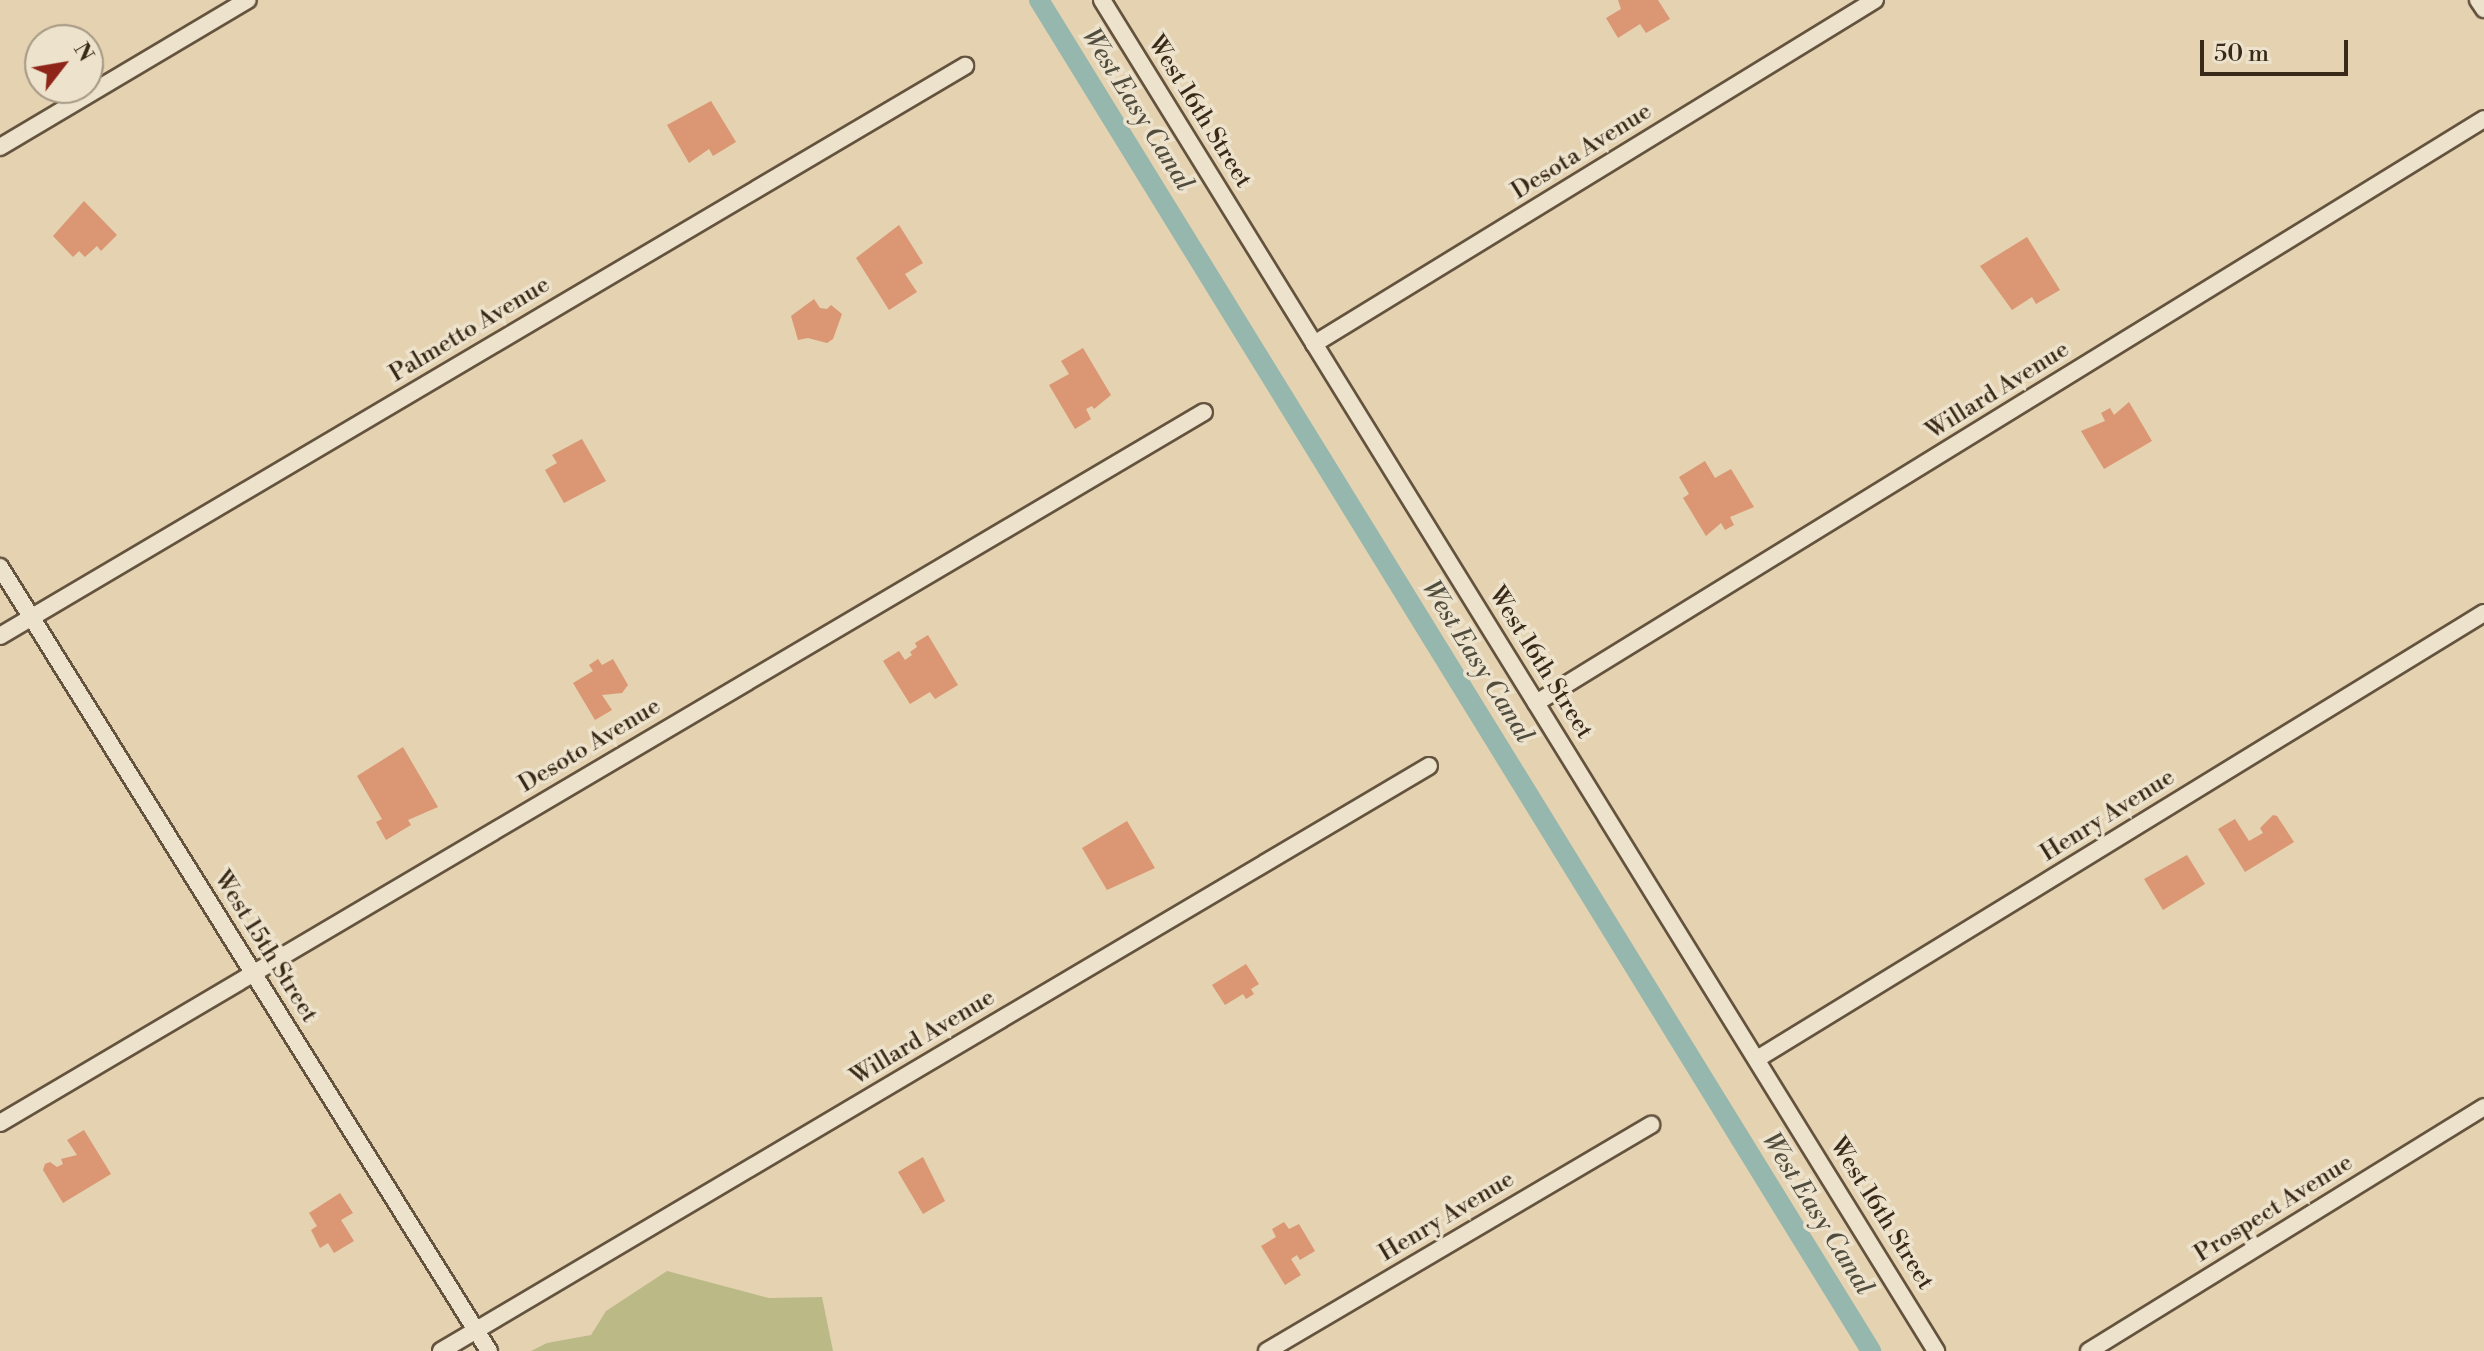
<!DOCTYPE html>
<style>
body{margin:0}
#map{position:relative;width:2484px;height:1351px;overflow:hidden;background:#e4d2b0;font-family:"Libre Bodoni",serif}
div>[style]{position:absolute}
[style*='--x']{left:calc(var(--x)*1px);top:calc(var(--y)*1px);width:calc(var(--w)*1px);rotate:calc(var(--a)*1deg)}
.green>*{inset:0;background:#bbba87}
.canal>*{height:20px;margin:-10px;padding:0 10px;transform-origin:10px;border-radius:10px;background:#95b7ae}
.building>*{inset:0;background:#db9673}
.roads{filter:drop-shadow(2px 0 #64533e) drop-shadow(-2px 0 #64533e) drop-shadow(0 2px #64533e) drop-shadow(0 -2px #64533e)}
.minor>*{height:16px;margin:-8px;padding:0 8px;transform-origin:8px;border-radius:8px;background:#ede2cc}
span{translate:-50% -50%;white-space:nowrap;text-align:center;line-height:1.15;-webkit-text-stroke:7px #ede2cc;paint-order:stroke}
.street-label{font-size:24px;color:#392918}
.water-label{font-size:26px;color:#504c3e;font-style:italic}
.north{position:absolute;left:24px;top:24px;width:80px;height:80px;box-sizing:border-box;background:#ede2cc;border:2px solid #a59884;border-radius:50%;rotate:59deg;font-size:22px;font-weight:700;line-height:32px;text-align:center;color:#392918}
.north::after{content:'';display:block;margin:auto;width:28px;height:36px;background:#8f2418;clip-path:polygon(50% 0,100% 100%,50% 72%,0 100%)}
.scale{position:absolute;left:2200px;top:40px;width:148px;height:36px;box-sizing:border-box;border:4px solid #392918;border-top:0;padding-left:10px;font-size:24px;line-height:28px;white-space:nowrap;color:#392918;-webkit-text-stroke:6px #ede2cc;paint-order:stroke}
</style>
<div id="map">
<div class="green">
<i style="clip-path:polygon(667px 1271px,769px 1298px,822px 1297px,833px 1351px,531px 1351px,547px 1343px,591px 1335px,606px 1311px)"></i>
</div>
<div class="canal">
<i style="--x:1039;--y:0;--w:1587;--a:58.37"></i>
</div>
<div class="building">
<i style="clip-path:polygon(1658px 0,1670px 19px,1646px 33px,1640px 24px,1618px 38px,1606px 18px,1621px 9px,1618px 0)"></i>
<i style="clip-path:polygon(711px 101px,736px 142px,713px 156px,709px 149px,689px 163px,667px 125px)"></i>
<i style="clip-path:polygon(84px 201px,117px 235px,101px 251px,97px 246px,85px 257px,79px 251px,73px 257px,53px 236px)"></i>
<i style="clip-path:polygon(899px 225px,923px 263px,905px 274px,917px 292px,889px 310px,856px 258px)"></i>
<i style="clip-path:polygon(2027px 237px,2060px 290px,2036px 304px,2032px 297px,2012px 310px,1980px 266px)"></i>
<i style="clip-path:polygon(814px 299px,820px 308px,827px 309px,831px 305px,842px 314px,833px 339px,827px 343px,808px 338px,798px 340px,791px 316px)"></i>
<i style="clip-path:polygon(1083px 348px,1111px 395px,1094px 409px,1092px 406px,1086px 409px,1091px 419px,1075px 429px,1049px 385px,1069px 374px,1061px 361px)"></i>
<i style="clip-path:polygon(2129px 402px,2152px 441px,2104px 469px,2081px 431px,2105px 421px,2101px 413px,2110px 408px,2114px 415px)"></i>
<i style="clip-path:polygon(582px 439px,606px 481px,564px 503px,545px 470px,557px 463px,552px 455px)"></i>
<i style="clip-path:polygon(1705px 461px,1715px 478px,1731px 469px,1754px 507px,1730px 517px,1734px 525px,1725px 530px,1721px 523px,1706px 536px,1683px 498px,1689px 494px,1679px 477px)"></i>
<i style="clip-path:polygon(928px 635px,958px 685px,935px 699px,930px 692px,910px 704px,883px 661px,899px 651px,905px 660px,912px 655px,910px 652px,917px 647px,915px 643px)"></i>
<i style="clip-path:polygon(598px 659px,602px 665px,613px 659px,628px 685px,622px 693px,602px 695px,612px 710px,595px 720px,573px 683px,593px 671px,589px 665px)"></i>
<i style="clip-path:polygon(403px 747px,438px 807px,408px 820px,411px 825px,386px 840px,376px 822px,382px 819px,357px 776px)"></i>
<i style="clip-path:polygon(2273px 815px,2277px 816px,2294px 842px,2245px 872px,2218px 829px,2235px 819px,2249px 841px,2263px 833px,2260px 828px)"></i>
<i style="clip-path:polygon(1127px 821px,1155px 868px,1107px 890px,1082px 848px)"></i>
<i style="clip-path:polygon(2187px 855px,2205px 884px,2163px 910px,2144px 879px)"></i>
<i style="clip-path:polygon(1246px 964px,1259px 984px,1251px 989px,1254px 994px,1246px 999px,1243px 994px,1225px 1005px,1212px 985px)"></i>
<i style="clip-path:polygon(84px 1130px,111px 1174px,63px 1203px,43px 1170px,45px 1164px,50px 1162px,57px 1167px,63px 1164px,61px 1159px,77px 1155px,67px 1140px)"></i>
<i style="clip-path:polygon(923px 1157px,945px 1201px,923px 1214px,898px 1172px)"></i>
<i style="clip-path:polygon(340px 1193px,353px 1213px,341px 1220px,354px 1241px,334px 1253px,328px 1243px,320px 1248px,311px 1230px,317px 1226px,309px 1213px)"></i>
<i style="clip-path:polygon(1284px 1222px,1289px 1229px,1299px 1224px,1315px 1251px,1300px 1260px,1297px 1255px,1291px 1259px,1301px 1275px,1285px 1285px,1261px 1246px,1276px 1237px,1272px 1229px)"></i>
</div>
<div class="roads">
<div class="minor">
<i style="--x:1102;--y:0;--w:1588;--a:58.31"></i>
<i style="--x:2478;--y:0;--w:11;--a:56"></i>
<i style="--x:0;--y:147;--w:288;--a:-30.7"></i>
<i style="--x:1314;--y:344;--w:658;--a:-31.52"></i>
<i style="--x:0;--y:567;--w:924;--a:58.05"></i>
<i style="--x:0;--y:636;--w:1121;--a:-30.57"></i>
<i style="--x:1536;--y:703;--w:1113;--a:-31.63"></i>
<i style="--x:1757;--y:1059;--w:853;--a:-31.53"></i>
<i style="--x:0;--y:1123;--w:1398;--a:-30.56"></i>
<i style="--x:441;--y:1351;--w:1148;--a:-30.63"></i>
<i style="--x:1267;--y:1351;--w:446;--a:-30.5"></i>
<i style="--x:2089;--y:1351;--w:464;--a:-31.7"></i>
</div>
</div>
<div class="street-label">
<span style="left:1199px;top:112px;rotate:58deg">West 16th Street</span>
<span style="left:1582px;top:152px;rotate:-32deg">Desota Avenue</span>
<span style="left:470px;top:330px;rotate:-31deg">Palmetto Avenue</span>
<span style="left:1998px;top:391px;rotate:-32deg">Willard Avenue</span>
<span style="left:1540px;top:663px;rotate:58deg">West 16th Street</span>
<span style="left:590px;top:746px;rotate:-31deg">Desoto Avenue</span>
<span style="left:2108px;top:816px;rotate:-32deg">Henry Avenue</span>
<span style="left:265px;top:947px;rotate:58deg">West 15th Street</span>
<span style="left:923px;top:1038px;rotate:-31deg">Willard Avenue</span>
<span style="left:2274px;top:1209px;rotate:-32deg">Prospect Avenue</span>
<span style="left:1881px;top:1214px;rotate:58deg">West 16th Street</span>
<span style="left:1447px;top:1217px;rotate:-31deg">Henry Avenue</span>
</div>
<div class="water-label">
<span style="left:1137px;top:110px;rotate:58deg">West Easy Canal</span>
<span style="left:1477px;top:662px;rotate:58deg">West Easy Canal</span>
<span style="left:1817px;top:1214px;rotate:58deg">West Easy Canal</span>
</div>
<div class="north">N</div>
<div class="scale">50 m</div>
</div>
